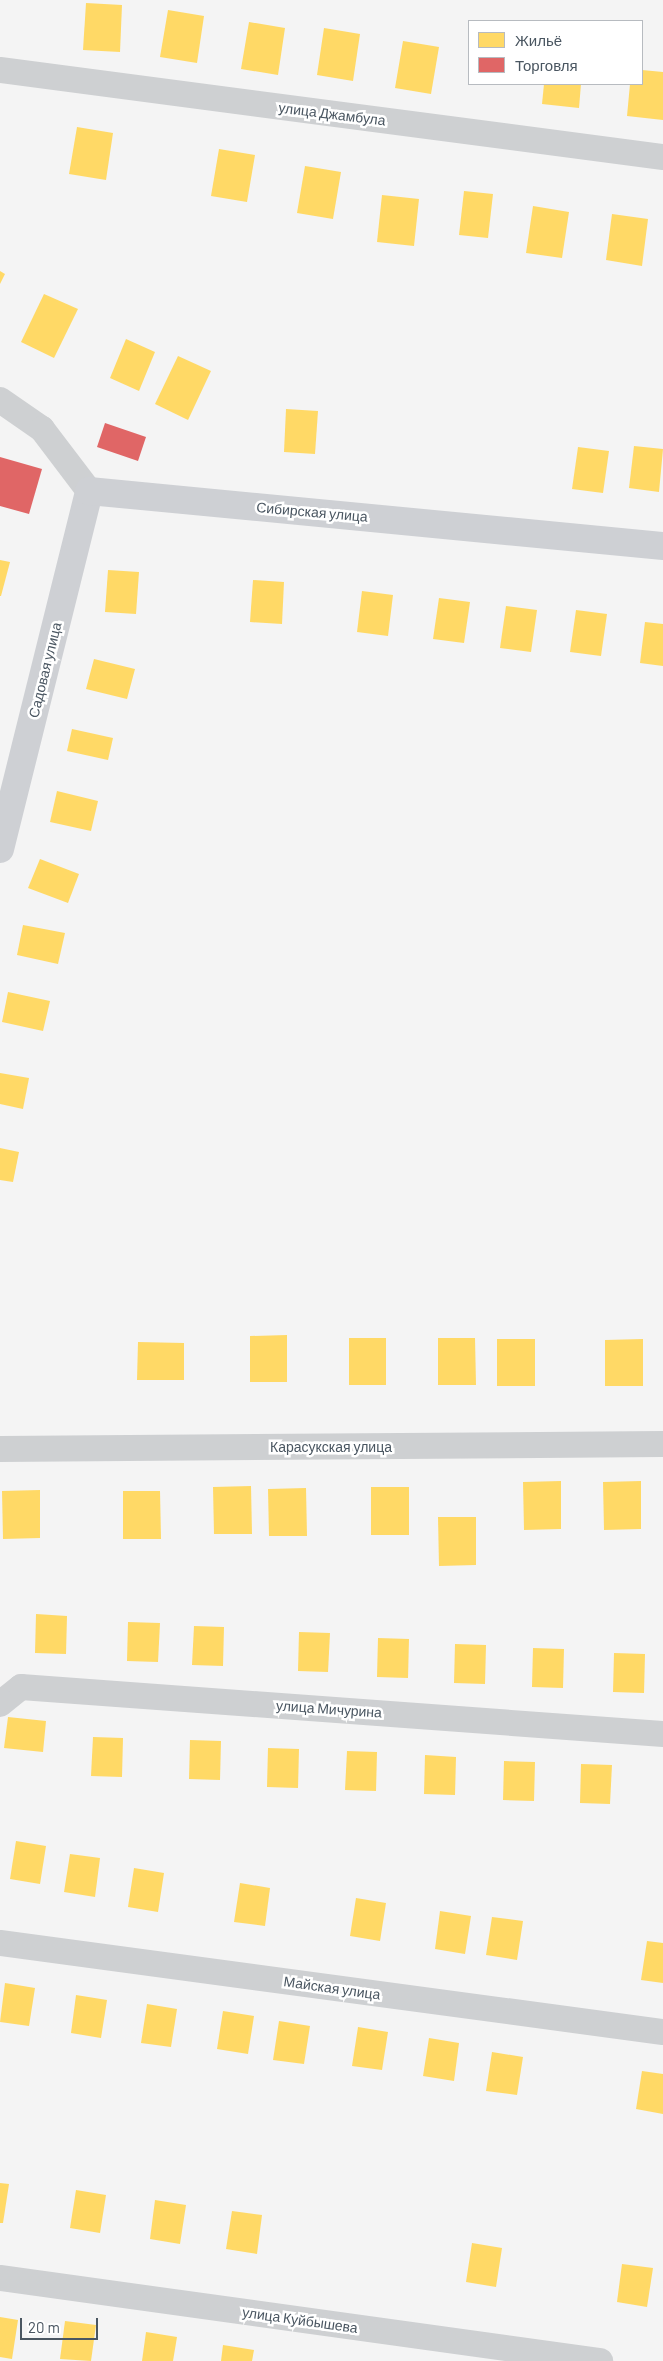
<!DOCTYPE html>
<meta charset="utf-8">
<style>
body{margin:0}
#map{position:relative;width:663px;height:2361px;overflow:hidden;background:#f4f4f4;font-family:Barlow,sans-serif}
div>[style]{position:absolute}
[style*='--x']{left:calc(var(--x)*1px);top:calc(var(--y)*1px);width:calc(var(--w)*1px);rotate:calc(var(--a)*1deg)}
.homes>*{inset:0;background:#ffd966}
.shops>*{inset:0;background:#e06666}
.street>*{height:26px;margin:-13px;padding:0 13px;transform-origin:13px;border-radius:13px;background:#ced0d2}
.secondary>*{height:28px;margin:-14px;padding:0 14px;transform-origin:14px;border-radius:14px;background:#ced0d4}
span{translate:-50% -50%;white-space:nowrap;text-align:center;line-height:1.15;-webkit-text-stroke:5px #fff;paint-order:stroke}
.street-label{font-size:14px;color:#4a5661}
.legend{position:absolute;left:468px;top:20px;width:175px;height:65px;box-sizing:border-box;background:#fff;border:1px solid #b7bbc0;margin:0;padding:6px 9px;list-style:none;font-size:15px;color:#4a5661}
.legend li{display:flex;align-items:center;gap:10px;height:25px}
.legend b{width:25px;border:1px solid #b7bbc0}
.scale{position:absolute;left:20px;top:2318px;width:78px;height:22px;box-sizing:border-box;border:2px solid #4a5661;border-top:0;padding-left:6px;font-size:15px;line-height:18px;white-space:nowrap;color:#4a5661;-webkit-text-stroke:4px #fff;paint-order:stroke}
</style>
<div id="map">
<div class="homes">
<i style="clip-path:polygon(86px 3px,122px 5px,120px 52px,83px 50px)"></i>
<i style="clip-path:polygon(168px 10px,204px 16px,197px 63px,160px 57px)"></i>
<i style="clip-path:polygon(249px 22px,285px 28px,278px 75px,241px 69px)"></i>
<i style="clip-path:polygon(324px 28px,360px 34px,353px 81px,317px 75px)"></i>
<i style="clip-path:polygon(403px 41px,439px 47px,431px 94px,395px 88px)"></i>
<i style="clip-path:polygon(642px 70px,663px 72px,663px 120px,627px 116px,630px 84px,642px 84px)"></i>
<i style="clip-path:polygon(544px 84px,581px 84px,579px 108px,542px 104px)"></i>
<i style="clip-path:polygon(77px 127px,113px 133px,106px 180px,69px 174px)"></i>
<i style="clip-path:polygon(219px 149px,255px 155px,247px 202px,211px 196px)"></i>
<i style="clip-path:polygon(305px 166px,341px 172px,333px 219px,297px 213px)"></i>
<i style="clip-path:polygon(464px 191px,493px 194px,488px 238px,459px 235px)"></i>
<i style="clip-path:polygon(382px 195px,419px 199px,414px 246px,377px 242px)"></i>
<i style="clip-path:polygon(533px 206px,569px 212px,562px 258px,526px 253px)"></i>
<i style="clip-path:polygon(612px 214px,648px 219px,642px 266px,606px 260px)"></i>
<i style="clip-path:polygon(0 271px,5px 274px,0 284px)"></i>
<i style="clip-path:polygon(44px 294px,78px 309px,54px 358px,21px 342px)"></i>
<i style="clip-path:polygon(126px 339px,155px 352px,139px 391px,110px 378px)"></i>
<i style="clip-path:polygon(178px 356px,211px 371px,188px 420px,155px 404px)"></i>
<i style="clip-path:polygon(286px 409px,318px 411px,315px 454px,284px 452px)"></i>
<i style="clip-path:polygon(634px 446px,663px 449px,659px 492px,629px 488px)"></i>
<i style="clip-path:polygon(578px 447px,609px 451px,603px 493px,572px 489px)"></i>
<i style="clip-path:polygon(0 560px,10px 562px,1px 596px,0 596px)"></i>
<i style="clip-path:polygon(108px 570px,139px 572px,136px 614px,105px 612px)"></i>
<i style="clip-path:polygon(253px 580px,284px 582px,282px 624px,250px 622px)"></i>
<i style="clip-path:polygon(362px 591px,393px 595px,388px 636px,357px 632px)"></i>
<i style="clip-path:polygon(439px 598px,470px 602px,464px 643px,433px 639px)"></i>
<i style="clip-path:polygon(506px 606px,537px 610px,531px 652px,500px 648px)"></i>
<i style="clip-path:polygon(576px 610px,607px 614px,601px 656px,570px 652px)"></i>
<i style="clip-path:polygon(645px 622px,663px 624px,663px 666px,640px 663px)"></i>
<i style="clip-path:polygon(94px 659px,135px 669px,127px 699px,86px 689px)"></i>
<i style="clip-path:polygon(72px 729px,113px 738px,108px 760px,67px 751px)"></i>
<i style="clip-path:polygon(57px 791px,98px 801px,91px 831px,50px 822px)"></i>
<i style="clip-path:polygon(40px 859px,79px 874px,68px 903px,28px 888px)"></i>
<i style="clip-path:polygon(23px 925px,65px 933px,58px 964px,17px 955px)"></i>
<i style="clip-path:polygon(8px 992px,50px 1001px,43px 1031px,2px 1022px)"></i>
<i style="clip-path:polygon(0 1073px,29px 1078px,23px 1109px,0 1104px)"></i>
<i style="clip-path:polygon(0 1148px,19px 1152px,13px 1182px,0 1180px)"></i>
<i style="clip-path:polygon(287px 1335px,287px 1382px,250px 1382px,250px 1336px)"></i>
<i style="clip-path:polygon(349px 1338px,386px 1338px,386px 1385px,349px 1385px)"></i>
<i style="clip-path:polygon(438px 1338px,475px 1338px,476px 1385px,438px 1385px)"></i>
<i style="clip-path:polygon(497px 1339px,535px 1339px,535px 1386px,497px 1386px)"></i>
<i style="clip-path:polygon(643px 1339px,643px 1386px,605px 1386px,605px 1340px)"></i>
<i style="clip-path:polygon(138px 1342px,184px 1343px,184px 1380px,137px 1380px)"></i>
<i style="clip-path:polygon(561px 1481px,561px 1529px,524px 1530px,523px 1482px)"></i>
<i style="clip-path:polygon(641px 1481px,641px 1529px,604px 1530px,603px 1482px)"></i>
<i style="clip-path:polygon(251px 1486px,252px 1534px,214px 1534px,213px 1487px)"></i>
<i style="clip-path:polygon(371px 1487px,409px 1487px,409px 1535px,371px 1535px)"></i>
<i style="clip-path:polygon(306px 1488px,307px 1536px,269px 1536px,268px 1489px)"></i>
<i style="clip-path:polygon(40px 1490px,40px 1538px,3px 1539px,2px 1491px)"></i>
<i style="clip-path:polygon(123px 1491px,160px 1491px,161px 1539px,123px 1539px)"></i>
<i style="clip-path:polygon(438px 1517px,476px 1517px,476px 1565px,439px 1566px)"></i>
<i style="clip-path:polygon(36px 1614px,67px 1616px,66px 1654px,35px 1653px)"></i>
<i style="clip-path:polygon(128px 1622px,160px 1623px,158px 1662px,127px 1661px)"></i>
<i style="clip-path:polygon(194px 1626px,224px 1627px,223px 1666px,192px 1665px)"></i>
<i style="clip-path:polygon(299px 1632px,330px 1633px,328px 1672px,298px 1671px)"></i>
<i style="clip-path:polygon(378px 1638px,409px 1639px,408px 1678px,377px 1677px)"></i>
<i style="clip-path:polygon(455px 1644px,486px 1645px,485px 1684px,454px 1683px)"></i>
<i style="clip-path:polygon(533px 1648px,564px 1649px,563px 1688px,532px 1687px)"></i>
<i style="clip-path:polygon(614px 1653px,645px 1654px,644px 1693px,613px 1692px)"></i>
<i style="clip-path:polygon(8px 1717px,46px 1721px,43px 1752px,4px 1748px)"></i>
<i style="clip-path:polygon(93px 1737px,123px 1738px,122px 1777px,91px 1776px)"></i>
<i style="clip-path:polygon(190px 1740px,221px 1741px,220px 1780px,189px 1779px)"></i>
<i style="clip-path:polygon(268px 1748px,299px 1749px,298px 1788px,267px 1787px)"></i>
<i style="clip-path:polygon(347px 1751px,377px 1752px,376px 1791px,345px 1790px)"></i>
<i style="clip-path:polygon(425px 1755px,456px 1757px,455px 1795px,424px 1794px)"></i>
<i style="clip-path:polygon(504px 1761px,535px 1762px,534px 1801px,503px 1800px)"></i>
<i style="clip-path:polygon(581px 1764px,612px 1765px,610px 1804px,580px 1803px)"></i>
<i style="clip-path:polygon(16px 1841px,46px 1846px,40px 1884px,10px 1879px)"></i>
<i style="clip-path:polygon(70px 1854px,100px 1858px,95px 1897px,64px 1892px)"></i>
<i style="clip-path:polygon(134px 1868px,164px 1873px,158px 1912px,128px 1907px)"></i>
<i style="clip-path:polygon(240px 1883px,270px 1888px,265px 1926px,234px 1922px)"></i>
<i style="clip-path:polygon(356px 1898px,386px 1903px,380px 1941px,350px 1936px)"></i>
<i style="clip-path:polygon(440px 1911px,471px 1916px,465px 1954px,435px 1949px)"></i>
<i style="clip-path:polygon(492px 1917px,523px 1921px,517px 1960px,486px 1955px)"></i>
<i style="clip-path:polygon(647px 1941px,663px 1943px,663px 1983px,641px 1980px)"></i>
<i style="clip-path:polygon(5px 1983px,35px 1988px,29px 2026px,0 2022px)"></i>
<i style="clip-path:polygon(76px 1995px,107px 2000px,101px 2038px,71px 2033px)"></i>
<i style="clip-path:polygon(147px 2004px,177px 2009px,171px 2047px,141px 2043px)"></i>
<i style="clip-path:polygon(223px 2011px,254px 2016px,248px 2054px,217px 2049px)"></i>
<i style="clip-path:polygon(279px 2021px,310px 2026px,304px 2064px,273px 2060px)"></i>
<i style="clip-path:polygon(358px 2027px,388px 2032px,382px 2070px,352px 2066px)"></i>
<i style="clip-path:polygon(429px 2038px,459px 2043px,454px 2081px,423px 2076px)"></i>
<i style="clip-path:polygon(492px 2052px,523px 2057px,517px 2095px,486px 2091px)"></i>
<i style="clip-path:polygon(642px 2071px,663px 2074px,663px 2114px,636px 2109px)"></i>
<i style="clip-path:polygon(0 2183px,9px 2184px,3px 2223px,0 2223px)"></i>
<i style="clip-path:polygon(76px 2190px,106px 2195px,100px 2233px,70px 2228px)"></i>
<i style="clip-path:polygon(155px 2200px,186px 2205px,180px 2244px,150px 2239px)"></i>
<i style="clip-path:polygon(232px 2211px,262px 2215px,257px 2254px,226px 2249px)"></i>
<i style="clip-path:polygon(472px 2243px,502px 2248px,496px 2287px,466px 2282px)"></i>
<i style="clip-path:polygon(622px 2264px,653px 2268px,647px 2307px,617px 2302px)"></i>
<i style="clip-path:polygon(0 2317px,18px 2320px,12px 2359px,0 2357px)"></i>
<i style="clip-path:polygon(65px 2321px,96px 2325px,91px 2361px,60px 2359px)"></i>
<i style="clip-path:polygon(146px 2332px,177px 2337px,173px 2361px,142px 2361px)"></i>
<i style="clip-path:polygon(223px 2345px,254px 2350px,252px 2361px,221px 2361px)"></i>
</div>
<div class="shops">
<i style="clip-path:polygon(105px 423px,146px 437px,138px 461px,97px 447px)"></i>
<i style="clip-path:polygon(0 457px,42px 469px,29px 514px,0 506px)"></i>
</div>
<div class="street">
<i style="--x:0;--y:70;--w:669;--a:7.48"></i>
<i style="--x:0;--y:400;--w:51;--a:34.6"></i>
<i style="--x:42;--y:429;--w:78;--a:52.8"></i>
<i style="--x:0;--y:1449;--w:663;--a:-0.43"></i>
<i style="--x:0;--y:1704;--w:27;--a:-39"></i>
<i style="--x:21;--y:1687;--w:644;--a:4.19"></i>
<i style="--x:0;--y:1943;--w:669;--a:7.65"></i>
<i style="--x:0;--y:2278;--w:606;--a:7.88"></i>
</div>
<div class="secondary">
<i style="--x:0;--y:849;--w:369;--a:-76"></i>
<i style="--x:89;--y:491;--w:577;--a:5.47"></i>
</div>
<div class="street-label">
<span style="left:332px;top:114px;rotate:7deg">улица Джамбула</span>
<span style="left:312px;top:512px;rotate:5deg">Сибирская улица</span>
<span style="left:45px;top:670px;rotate:-76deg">Садовая улица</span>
<span style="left:331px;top:1447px">Карасукская улица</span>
<span style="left:329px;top:1709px;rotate:4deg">улица Мичурина</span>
<span style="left:332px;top:1988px;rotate:8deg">Майская улица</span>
<span style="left:300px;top:2320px;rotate:8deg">улица Куйбышева</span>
</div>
<ul class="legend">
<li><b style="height:14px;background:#ffd966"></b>Жильё</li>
<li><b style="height:14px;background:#e06666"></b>Торговля</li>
</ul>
<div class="scale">20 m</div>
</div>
